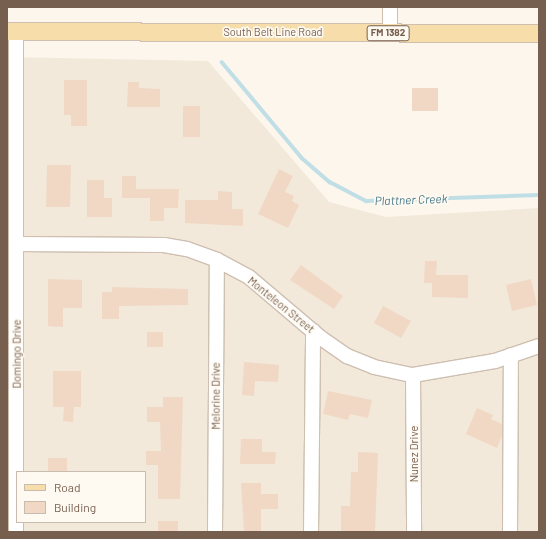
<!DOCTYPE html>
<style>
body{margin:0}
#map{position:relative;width:546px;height:539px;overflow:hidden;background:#fcf6ec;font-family:Barlow,sans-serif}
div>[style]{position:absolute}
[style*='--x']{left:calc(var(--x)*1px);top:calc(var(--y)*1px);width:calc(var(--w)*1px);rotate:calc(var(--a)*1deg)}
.residential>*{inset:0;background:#f3e9da}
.stream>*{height:3.5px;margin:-1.75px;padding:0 1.75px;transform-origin:1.75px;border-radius:1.75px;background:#c0dee5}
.building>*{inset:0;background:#f0d8c5}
.roads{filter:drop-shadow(1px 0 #cebfb1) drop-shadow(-1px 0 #cebfb1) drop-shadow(0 1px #cebfb1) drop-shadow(0 -1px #cebfb1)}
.minor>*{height:14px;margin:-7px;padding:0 7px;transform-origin:7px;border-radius:7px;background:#fff}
.major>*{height:17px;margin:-8.5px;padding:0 8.5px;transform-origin:8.5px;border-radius:8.5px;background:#f6dda9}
span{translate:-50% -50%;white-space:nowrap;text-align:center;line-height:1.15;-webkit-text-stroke:3.5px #fefaf2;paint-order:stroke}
.shield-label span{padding:1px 3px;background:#fefaf2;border:1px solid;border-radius:3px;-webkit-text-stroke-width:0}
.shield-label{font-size:10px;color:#775f4f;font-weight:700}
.street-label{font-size:11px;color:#775f4f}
.water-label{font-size:12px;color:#497a89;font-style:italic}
.frame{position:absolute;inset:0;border:8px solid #775f4f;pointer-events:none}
.legend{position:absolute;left:16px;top:471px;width:130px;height:52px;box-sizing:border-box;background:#fefaf2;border:1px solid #c8bcb1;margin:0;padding:5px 7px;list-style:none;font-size:12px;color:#775f4f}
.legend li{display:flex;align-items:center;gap:8px;height:20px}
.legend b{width:20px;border:1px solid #c8bcb1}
</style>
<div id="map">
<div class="residential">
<i style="clip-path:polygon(evenodd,7px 57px,208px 61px,329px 202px,386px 217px,539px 208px,539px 532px,7px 532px,7px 57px,17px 472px,145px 472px,145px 522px,17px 522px,17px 472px)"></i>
</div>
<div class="stream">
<i style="--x:222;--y:62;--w:125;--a:50.2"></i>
<i style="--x:302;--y:158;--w:37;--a:41"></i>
<i style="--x:330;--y:182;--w:41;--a:27.8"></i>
<i style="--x:366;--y:201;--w:173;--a:-2"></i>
</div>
<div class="building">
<i style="clip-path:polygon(64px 80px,87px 80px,87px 126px,71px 126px,71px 115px,64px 115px)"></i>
<i style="clip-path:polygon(128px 82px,139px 82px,139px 88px,160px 89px,160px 107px,127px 107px)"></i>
<i style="clip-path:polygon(412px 88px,438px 88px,438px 111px,412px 111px)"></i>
<i style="clip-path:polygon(183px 106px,200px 106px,200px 137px,183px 137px)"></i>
<i style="clip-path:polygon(47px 165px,71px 165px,70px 207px,46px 207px)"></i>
<i style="clip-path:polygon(279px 169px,293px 176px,285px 192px,294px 196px,292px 201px,299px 205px,288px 228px,258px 214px)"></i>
<i style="clip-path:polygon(122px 176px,136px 176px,136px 189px,179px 189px,178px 208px,164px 208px,164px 221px,150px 221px,150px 198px,122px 198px)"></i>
<i style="clip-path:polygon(87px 180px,104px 180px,104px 198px,112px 198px,112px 217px,87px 217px)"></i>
<i style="clip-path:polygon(218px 191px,232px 192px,232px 209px,243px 209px,243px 226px,185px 223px,185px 200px,218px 200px)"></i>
<i style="clip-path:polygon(425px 261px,437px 261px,436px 275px,468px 275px,468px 298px,432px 297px,432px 283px,424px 283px)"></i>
<i style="clip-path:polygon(301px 265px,343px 296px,334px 309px,290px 280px)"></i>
<i style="clip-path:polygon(48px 279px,82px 280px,82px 308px,63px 308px,63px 327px,48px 326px)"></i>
<i style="clip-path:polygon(531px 279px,537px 305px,512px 311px,506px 285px)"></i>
<i style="clip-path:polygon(112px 287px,188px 289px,188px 305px,119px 306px,119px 319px,102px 319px,102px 292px,112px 292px)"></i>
<i style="clip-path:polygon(383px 306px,411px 321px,401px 338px,374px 323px)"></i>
<i style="clip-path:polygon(147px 332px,163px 332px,163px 347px,147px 347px)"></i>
<i style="clip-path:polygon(244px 362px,279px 365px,278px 382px,255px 381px,254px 396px,242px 395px)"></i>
<i style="clip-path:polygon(53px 371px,81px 371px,81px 407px,74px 407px,73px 422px,63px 421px,64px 407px,53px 407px)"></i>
<i style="clip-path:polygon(328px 391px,372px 400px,368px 418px,350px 414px,348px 420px,323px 414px)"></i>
<i style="clip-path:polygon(163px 397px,183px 397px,180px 499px,158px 499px,158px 465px,146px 465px,146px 451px,161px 451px,160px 422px,147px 422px,147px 407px,163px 407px)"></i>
<i style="clip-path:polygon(477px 408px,493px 415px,491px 419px,502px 424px,502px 436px,497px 448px,466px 434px)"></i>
<i style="clip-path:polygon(241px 439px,262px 439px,262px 452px,276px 452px,275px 464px,240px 464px)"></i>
<i style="clip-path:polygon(358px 452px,378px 453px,375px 532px,341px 532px,341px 506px,350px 506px,351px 472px,358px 472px)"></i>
<i style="clip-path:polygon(48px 458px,67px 458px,67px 472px,48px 472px)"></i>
<i style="clip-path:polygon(241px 483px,261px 483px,261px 494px,278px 494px,278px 509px,261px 509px,261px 532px,244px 532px)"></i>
<i style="clip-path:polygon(158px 521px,178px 521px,178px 532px,158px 532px)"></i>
</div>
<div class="roads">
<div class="minor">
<i style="--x:390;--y:33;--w:26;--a:-90"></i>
<i style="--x:17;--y:244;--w:147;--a:0.4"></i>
<i style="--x:164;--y:245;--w:23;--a:10"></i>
<i style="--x:187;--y:249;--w:32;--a:20"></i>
<i style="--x:217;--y:260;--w:36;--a:28"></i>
<i style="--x:249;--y:277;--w:94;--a:40.3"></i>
<i style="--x:321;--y:338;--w:32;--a:35"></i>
<i style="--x:347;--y:356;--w:29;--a:22"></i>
<i style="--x:374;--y:367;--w:40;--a:12"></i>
<i style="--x:413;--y:375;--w:83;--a:-9.7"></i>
<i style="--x:495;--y:361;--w:46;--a:-18.8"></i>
<i style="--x:413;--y:375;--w:157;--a:89.6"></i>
<i style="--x:16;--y:532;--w:501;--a:-90"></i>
<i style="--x:215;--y:532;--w:272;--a:-89.6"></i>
<i style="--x:311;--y:532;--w:201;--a:-89.4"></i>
<i style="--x:510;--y:532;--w:177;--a:-89.7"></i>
</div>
<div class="major">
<i style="--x:7;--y:31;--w:532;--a:0.22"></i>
</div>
</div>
<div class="shield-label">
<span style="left:388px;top:33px">FM 1382</span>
</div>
<div class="street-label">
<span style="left:273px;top:32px">South Belt Line Road</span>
<span style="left:281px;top:305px;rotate:39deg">Monteleon Street</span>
<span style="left:17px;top:354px;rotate:-90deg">Domingo Drive</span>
<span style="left:216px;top:396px;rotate:-90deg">Melorine Drive</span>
<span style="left:414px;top:454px;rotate:-90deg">Nunez Drive</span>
</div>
<div class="water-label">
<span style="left:411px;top:200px;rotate:-2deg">Plattner Creek</span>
</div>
<div class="frame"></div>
<ul class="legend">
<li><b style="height:5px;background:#f6dda9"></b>Road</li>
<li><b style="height:11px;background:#f0d8c5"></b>Building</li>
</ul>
</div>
